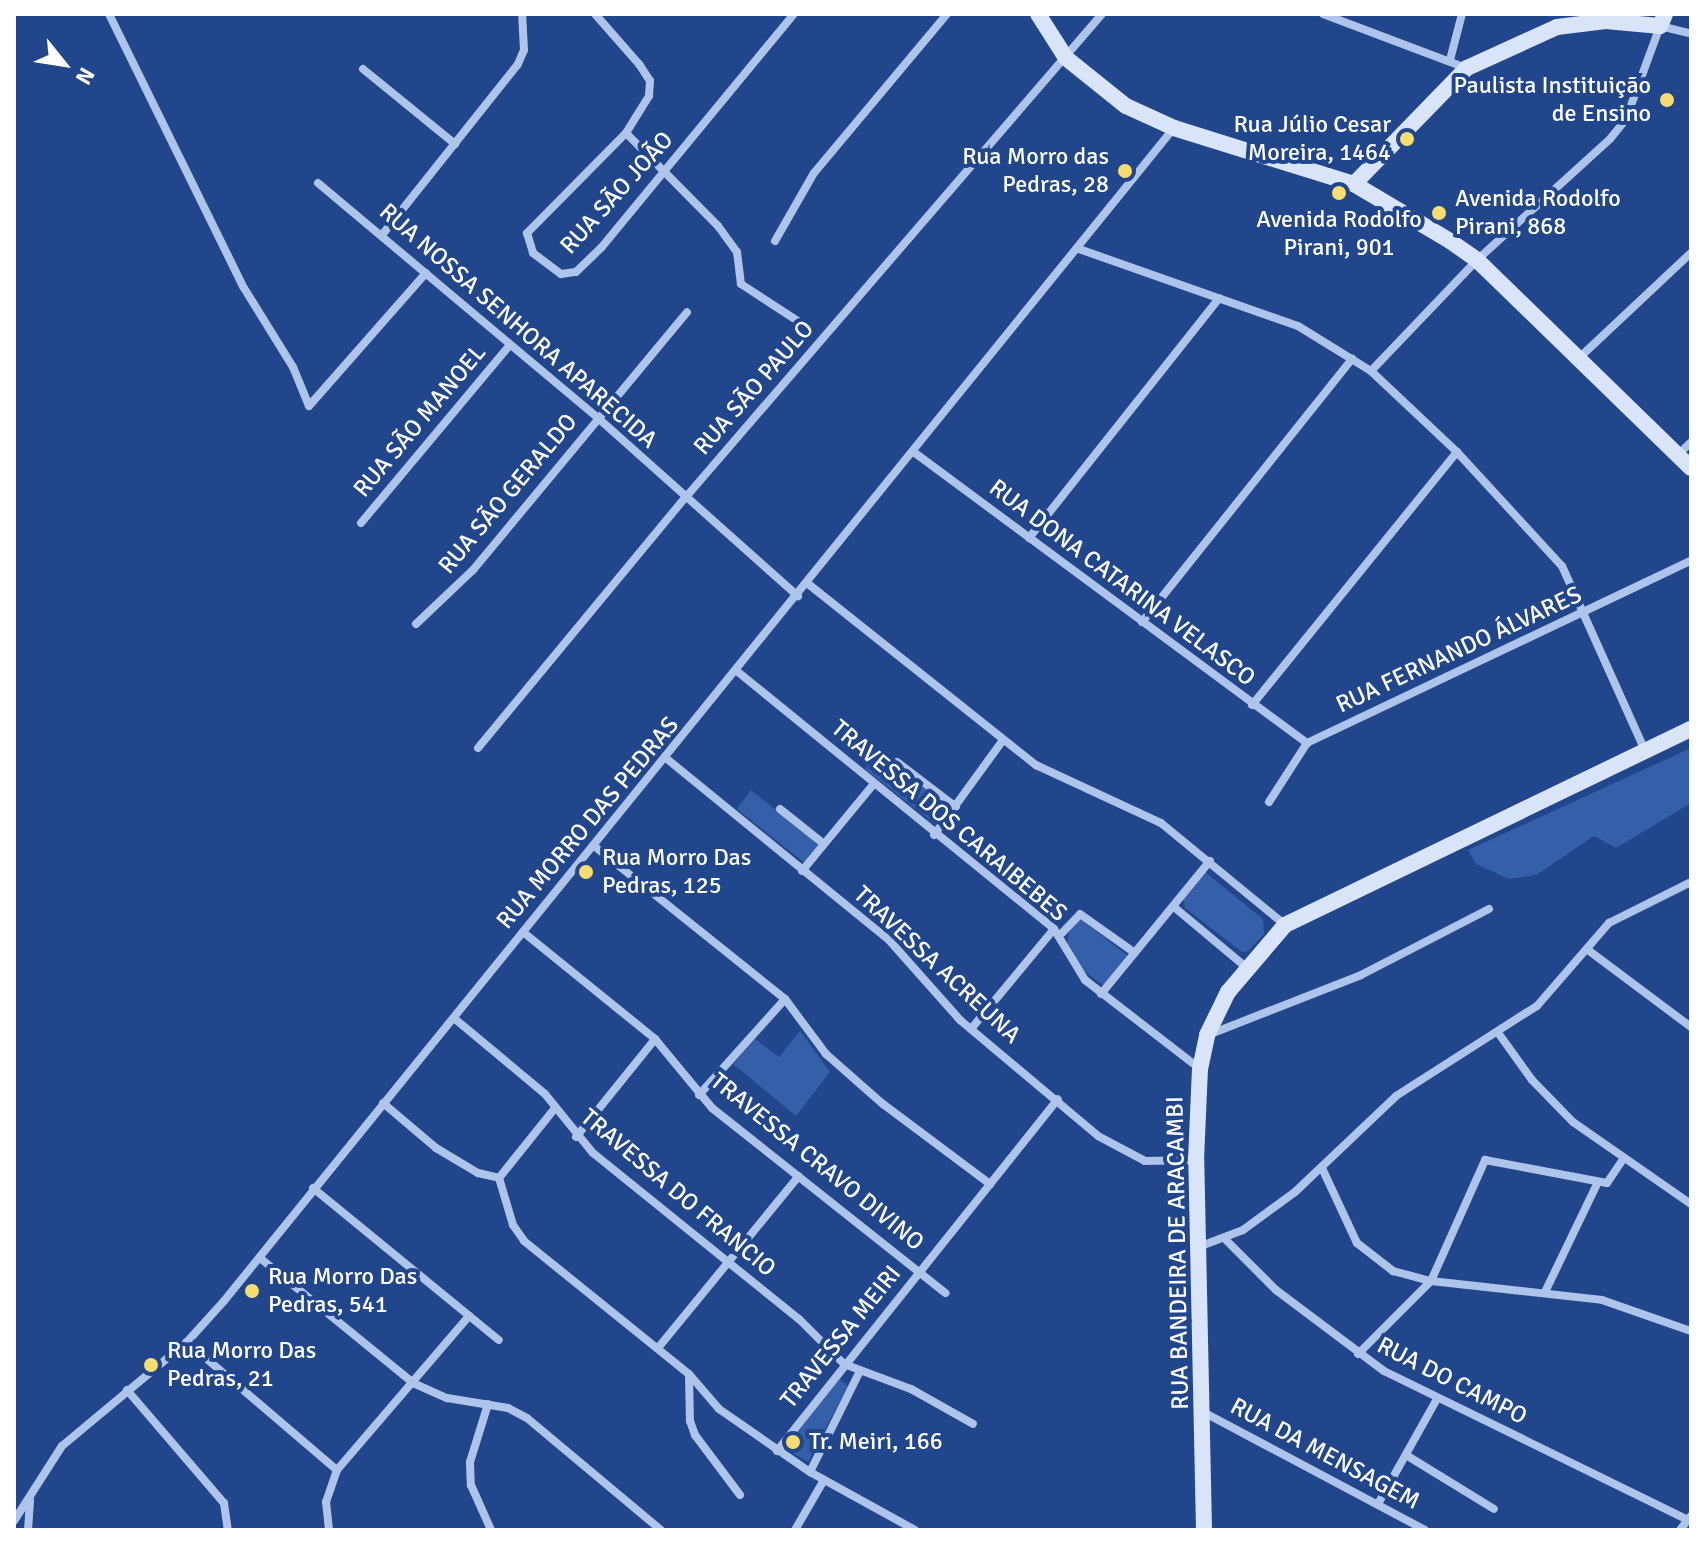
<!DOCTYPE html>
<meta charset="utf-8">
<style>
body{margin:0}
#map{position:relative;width:1705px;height:1544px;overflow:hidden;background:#21468b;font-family:Signika,sans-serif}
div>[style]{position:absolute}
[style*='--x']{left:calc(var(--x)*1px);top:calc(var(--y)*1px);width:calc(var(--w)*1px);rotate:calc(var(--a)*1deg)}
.green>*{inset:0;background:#355fa8}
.minor>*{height:8px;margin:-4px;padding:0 4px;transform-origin:4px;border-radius:4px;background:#aec4eb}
.secondary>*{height:16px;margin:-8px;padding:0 8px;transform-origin:8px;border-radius:8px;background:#dae4f8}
.dots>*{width:22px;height:22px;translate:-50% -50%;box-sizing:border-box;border:4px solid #21468b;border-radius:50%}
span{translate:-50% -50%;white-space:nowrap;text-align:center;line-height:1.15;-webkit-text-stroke:8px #21468b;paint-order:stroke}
.poi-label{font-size:24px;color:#fff}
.right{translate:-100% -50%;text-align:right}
.left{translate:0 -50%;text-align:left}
.street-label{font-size:24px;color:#fff}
.frame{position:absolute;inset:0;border:16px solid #fff;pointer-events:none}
.north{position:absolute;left:24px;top:24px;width:80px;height:80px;-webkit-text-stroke:6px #21468b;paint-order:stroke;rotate:120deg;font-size:22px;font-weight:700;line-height:32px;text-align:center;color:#fff}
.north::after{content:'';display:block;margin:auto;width:28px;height:36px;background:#fff;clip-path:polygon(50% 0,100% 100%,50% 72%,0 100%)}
</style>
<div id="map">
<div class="green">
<i style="clip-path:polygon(1691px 748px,1691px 803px,1616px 848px,1594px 836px,1536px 875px,1509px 879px,1476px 864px,1468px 850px)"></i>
<i style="clip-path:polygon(880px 750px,951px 807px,936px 825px,865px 769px)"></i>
<i style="clip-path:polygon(751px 790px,822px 847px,807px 865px,737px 809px)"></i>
<i style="clip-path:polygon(1205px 872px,1263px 919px,1264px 934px,1248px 951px,1242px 952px,1185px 908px,1183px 897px)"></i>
<i style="clip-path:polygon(1080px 919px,1127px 955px,1104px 986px,1082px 969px,1067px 946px,1069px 932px)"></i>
<i style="clip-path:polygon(800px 1031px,830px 1072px,796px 1116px,733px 1064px,755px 1039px,779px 1057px)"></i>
<i style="clip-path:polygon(837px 1377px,848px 1386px,808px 1462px,791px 1452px,789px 1439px)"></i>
</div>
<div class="minor">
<i style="--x:109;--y:14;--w:305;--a:63.8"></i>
<i style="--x:244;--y:288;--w:93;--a:58.2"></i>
<i style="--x:293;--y:367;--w:42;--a:67.7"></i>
<i style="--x:595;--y:14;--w:67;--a:48.7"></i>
<i style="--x:639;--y:64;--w:20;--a:57"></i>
<i style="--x:650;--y:81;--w:15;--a:94"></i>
<i style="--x:649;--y:96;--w:44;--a:121.9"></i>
<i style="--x:626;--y:133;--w:141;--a:134.7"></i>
<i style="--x:527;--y:233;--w:21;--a:73"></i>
<i style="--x:533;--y:253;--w:35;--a:37"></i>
<i style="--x:561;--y:274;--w:15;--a:-8"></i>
<i style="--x:576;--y:272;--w:35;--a:-44"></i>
<i style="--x:601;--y:248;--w:303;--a:-50.5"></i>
<i style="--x:1323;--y:14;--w:153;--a:20.7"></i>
<i style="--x:1450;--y:60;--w:48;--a:-75.4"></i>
<i style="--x:363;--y:69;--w:119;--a:39.2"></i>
<i style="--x:626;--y:133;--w:131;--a:45.3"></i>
<i style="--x:718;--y:226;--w:32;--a:54"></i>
<i style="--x:737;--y:252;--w:32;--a:83"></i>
<i style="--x:741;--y:284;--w:79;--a:33.1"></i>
<i style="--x:318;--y:183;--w:366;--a:40"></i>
<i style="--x:598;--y:418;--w:268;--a:41.7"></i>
<i style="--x:382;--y:235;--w:218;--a:-51.5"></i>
<i style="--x:518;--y:64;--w:15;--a:-67"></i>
<i style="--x:524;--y:50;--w:36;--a:-93"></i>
<i style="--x:775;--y:241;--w:78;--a:-60.2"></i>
<i style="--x:814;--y:173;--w:207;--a:-50.1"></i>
<i style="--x:1079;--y:249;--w:232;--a:19.4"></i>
<i style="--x:1298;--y:326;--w:86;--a:31.7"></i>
<i style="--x:1371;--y:371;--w:118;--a:43.3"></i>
<i style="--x:1457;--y:452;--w:155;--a:47.4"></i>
<i style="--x:1562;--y:566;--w:203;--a:65.8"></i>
<i style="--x:1579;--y:358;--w:154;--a:-43.2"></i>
<i style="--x:1371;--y:371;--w:153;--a:-46.3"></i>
<i style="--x:1477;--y:260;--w:180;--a:-42.3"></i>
<i style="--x:1610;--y:139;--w:26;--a:-51"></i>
<i style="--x:1626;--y:119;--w:99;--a:-69.9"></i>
<i style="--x:1660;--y:26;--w:32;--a:14"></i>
<i style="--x:309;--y:406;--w:177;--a:-48.7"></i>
<i style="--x:915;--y:453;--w:488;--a:36.5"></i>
<i style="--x:1678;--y:455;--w:18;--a:-45"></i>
<i style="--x:361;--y:523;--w:232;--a:-50.1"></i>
<i style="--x:1029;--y:538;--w:306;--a:-51.6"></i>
<i style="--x:807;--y:583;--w:293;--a:38.5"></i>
<i style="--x:1036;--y:765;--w:138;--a:24.9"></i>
<i style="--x:1161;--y:823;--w:161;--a:39.4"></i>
<i style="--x:1142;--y:622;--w:337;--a:-51.4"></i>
<i style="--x:416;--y:624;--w:79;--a:-43.5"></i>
<i style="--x:473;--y:570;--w:335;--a:-50.3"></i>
<i style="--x:738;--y:672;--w:407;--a:39.1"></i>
<i style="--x:1054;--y:929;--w:60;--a:58.7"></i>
<i style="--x:1085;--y:980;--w:145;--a:37.7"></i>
<i style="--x:1252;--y:705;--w:326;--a:-51"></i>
<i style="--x:478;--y:748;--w:326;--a:-50.4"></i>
<i style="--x:686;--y:497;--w:637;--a:-49.26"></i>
<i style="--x:667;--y:759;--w:286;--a:39.2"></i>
<i style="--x:889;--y:940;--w:107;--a:48.4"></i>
<i style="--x:960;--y:1020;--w:180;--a:40"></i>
<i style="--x:1098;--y:1136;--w:53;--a:28"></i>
<i style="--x:1145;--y:1161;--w:51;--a:-1.1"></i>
<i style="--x:897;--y:762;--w:74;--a:37.3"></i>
<i style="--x:1269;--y:802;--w:70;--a:-57.2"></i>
<i style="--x:1307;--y:743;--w:425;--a:-25.4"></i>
<i style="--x:780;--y:809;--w:56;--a:38.5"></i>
<i style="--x:934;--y:835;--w:117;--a:-54"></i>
<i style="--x:594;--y:846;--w:245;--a:38.7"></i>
<i style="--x:785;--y:999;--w:69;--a:53.3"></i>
<i style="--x:826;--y:1054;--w:76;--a:41.3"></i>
<i style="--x:883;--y:1104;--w:134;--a:36.8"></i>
<i style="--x:802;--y:871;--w:112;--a:-50.5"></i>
<i style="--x:1174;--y:907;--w:95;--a:39.9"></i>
<i style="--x:523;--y:932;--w:170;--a:39"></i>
<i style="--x:655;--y:1039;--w:89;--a:50.4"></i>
<i style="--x:712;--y:1108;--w:298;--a:38.4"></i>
<i style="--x:1059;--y:936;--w:30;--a:-46"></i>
<i style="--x:1080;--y:914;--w:67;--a:35.3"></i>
<i style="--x:1588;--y:950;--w:129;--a:36.8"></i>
<i style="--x:1101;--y:994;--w:172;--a:-50.7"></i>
<i style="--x:455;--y:1019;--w:117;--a:39.8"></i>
<i style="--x:545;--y:1094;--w:76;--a:50.9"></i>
<i style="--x:593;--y:1153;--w:265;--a:38.9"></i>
<i style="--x:799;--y:1319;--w:64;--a:45"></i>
<i style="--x:844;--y:1364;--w:72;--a:20.5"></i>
<i style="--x:911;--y:1389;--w:71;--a:29.4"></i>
<i style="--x:971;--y:1029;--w:130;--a:-50.3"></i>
<i style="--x:1499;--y:1034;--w:57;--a:54.3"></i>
<i style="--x:1532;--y:1080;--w:59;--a:45.7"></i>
<i style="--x:1573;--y:1122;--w:144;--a:34.8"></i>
<i style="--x:1208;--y:1035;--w:164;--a:-21.4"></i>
<i style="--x:1361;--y:975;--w:144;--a:-27.3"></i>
<i style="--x:699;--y:1095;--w:129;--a:-48.1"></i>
<i style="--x:383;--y:1103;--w:70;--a:40.3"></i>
<i style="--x:436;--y:1148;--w:49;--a:30.8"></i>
<i style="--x:478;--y:1173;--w:22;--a:13"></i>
<i style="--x:499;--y:1178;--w:49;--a:73.4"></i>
<i style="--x:513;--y:1225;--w:19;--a:55"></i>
<i style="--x:524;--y:1241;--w:212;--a:38.9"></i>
<i style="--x:689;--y:1374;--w:46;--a:49.4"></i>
<i style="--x:719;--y:1409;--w:111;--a:34.7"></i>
<i style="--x:810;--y:1472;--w:120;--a:28.9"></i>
<i style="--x:576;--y:1137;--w:126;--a:-51.1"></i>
<i style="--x:1322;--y:1168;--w:83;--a:65"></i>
<i style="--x:1357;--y:1243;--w:46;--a:37.9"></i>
<i style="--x:1393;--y:1271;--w:39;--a:15"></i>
<i style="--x:1431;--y:1281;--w:172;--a:6.3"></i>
<i style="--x:1602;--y:1300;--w:94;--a:19.2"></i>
<i style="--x:499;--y:1178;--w:90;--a:-51.3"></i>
<i style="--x:313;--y:1188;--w:240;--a:39.3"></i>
<i style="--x:1226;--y:1240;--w:71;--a:45"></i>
<i style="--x:1276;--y:1290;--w:135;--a:36.9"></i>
<i style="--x:1384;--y:1371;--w:336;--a:26.1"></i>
<i style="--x:1201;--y:1246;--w:45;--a:-20.9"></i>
<i style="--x:1243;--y:1230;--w:64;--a:-36.2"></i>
<i style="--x:1295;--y:1192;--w:139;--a:-43.5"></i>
<i style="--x:1396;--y:1096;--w:167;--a:-32.6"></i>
<i style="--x:1537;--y:1006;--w:110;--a:-49.1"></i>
<i style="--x:1609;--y:923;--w:92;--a:-26.6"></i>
<i style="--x:260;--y:1258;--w:198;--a:39.2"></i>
<i style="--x:413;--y:1383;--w:37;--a:24"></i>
<i style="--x:447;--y:1398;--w:62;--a:9.3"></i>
<i style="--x:508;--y:1408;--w:21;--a:28"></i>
<i style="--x:527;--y:1418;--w:175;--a:39.9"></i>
<i style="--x:1546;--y:1290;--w:120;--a:-64.3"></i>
<i style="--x:187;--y:1342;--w:197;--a:40.5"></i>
<i style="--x:658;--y:1348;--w:222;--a:-50.7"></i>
<i style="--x:1358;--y:1354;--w:103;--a:-45"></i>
<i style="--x:1431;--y:1281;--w:133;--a:-65.9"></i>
<i style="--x:1485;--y:1160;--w:124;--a:10.7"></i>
<i style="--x:1607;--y:1183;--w:27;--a:-56"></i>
<i style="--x:689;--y:1375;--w:46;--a:88.8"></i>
<i style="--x:690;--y:1421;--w:15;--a:70"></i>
<i style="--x:695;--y:1435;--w:75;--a:53.1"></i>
<i style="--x:127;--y:1390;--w:149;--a:49.4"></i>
<i style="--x:224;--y:1503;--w:27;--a:82"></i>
<i style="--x:488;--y:1404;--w:61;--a:107.2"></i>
<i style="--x:470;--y:1462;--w:23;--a:88"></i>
<i style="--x:471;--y:1485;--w:49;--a:66"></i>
<i style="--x:1205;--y:1413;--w:249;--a:28"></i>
<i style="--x:777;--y:1451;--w:450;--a:-51.4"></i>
<i style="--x:1406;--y:1455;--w:103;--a:31.5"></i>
<i style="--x:810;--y:1472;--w:113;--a:-63.7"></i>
<i style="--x:1378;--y:1504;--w:120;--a:-60.7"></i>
<i style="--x:14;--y:1521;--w:89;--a:-57.4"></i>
<i style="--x:62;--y:1446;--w:163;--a:-39.8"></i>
<i style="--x:187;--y:1342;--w:55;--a:-47.9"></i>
<i style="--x:224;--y:1301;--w:1509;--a:-51"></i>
<i style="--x:28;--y:1530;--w:30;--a:-86"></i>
<i style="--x:329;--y:1530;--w:28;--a:-96"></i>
<i style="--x:326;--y:1502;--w:34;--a:-71"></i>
<i style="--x:337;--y:1470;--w:203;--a:-49.4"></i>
<i style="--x:795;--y:1530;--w:58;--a:-59.9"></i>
<i style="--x:1680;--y:1530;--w:18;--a:-52"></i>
</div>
<div class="secondary">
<i style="--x:1038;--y:14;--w:52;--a:57.5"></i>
<i style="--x:1066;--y:58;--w:77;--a:38.7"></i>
<i style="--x:1126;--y:106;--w:53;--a:24.6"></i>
<i style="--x:1174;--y:128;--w:189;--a:17.3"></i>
<i style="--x:1354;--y:184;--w:112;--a:30.7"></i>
<i style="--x:1450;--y:241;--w:33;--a:35"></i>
<i style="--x:1477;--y:260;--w:298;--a:44.2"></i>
<i style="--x:1354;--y:184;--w:162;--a:-45.8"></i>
<i style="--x:1467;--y:68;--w:99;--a:-24.5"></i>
<i style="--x:1557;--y:27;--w:49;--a:-7"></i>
<i style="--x:1606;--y:21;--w:54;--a:5.3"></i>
<i style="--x:1660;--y:26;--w:13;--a:-67"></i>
<i style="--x:1204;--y:1530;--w:370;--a:-91.2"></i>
<i style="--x:1196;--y:1160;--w:91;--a:-87.5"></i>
<i style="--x:1200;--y:1069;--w:35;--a:-78"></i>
<i style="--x:1207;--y:1035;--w:48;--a:-64"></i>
<i style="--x:1228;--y:992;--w:88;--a:-49.6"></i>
<i style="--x:1285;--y:925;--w:451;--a:-25.8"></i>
</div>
<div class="dots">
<i style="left:1667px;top:100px;background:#f7dc70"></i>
<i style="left:1407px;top:139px;background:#f7dc70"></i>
<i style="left:1125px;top:171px;background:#f7dc70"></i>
<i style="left:1339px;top:193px;background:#f7dc70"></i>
<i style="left:1439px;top:213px;background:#f7dc70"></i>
<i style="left:586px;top:872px;background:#f7dc70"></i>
<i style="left:252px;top:1291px;background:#f7dc70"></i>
<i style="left:151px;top:1365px;background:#f7dc70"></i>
<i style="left:793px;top:1442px;background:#f7dc70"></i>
</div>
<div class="poi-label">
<span class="right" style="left:1651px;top:100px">Paulista Instituição<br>de Ensino</span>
<span class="right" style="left:1391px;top:139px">Rua Júlio Cesar<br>Moreira, 1464</span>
<span class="right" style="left:1109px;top:171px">Rua Morro das<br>Pedras, 28</span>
<span class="left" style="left:1455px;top:213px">Avenida Rodolfo<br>Pirani, 868</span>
<span style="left:1339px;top:234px">Avenida Rodolfo<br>Pirani, 901</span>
<span class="left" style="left:602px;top:872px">Rua Morro Das<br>Pedras, 125</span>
<span class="left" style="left:268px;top:1291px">Rua Morro Das<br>Pedras, 541</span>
<span class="left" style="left:167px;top:1365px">Rua Morro Das<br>Pedras, 21</span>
<span class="left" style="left:809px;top:1442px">Tr. Meiri, 166</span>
</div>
<div class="street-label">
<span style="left:617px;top:193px;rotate:-48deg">RUA SÃO JOÃO</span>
<span style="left:518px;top:326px;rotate:41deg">RUA NOSSA SENHORA APARECIDA</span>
<span style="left:754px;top:388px;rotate:-49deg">RUA SÃO PAULO</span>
<span style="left:420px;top:421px;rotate:-50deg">RUA SÃO MANOEL</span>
<span style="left:508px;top:494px;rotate:-50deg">RUA SÃO GERALDO</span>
<span style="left:1122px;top:583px;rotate:37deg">RUA DONA CATARINA VELASCO</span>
<span style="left:1459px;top:650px;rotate:-25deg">RUA FERNANDO ÁLVARES</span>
<span style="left:949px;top:821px;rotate:40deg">TRAVESSA DOS CARAIBEBES</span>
<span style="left:588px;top:823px;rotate:-50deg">RUA MORRO DAS PEDRAS</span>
<span style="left:937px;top:965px;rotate:43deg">TRAVESSA ACREUNA</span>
<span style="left:817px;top:1162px;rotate:39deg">TRAVESSA CRAVO DIVINO</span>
<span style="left:678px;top:1193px;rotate:40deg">TRAVESSA DO FRANCIO</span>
<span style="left:1178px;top:1253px;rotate:-91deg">RUA BANDEIRA DE ARACAMBI</span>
<span style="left:841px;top:1337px;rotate:-51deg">TRAVESSA MEIRI</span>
<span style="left:1452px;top:1381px;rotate:27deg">RUA DO CAMPO</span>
<span style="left:1325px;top:1454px;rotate:28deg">RUA DA MENSAGEM</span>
</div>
<div class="frame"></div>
<div class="north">N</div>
</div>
